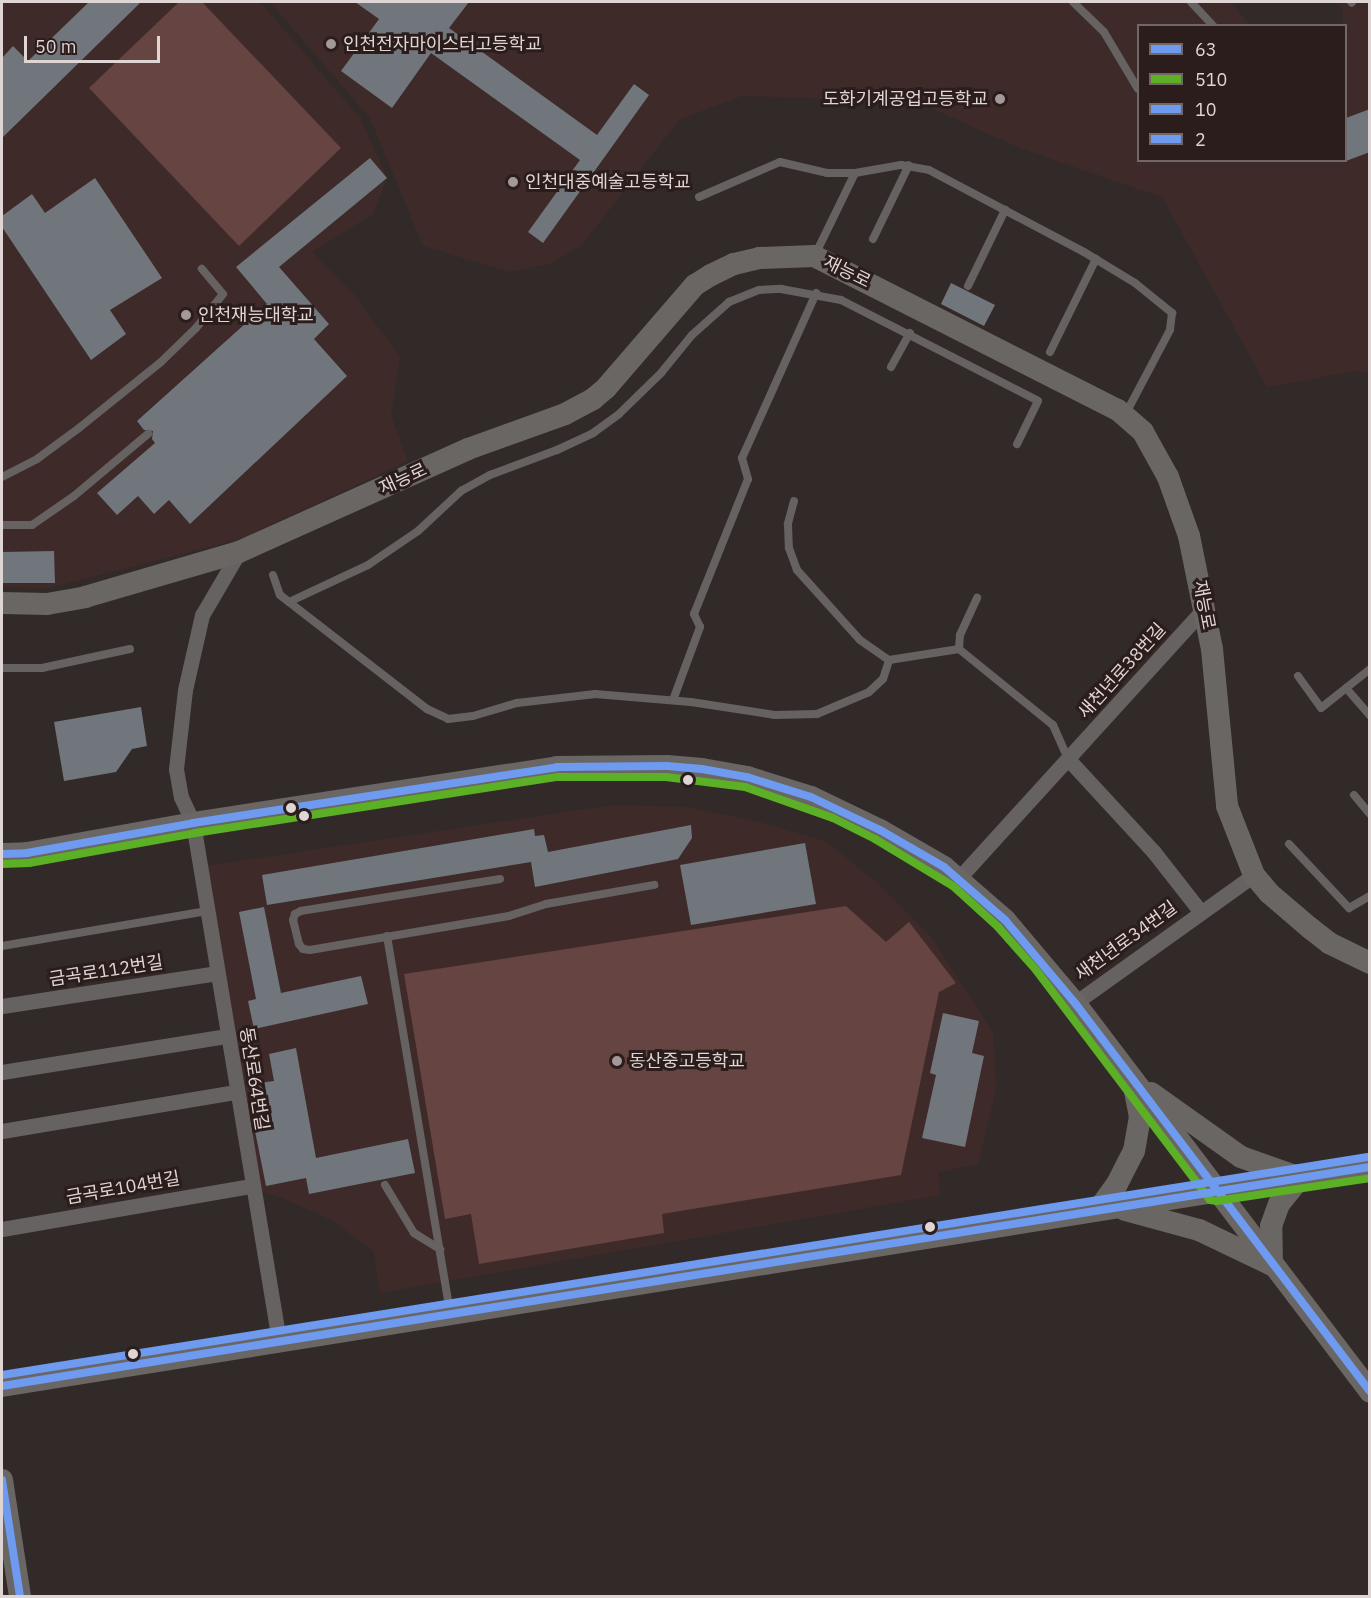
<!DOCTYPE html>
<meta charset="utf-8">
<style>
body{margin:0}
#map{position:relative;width:1371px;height:1598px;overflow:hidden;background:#322a28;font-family:"IBM Plex Sans","Noto Sans KR",sans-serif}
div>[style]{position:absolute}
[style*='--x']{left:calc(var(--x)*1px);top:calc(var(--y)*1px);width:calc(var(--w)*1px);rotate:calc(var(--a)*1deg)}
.built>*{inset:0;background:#3e2b29}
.green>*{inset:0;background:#654441}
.building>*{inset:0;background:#71757c}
.lane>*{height:8px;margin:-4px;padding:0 4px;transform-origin:4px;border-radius:4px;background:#676262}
.street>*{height:15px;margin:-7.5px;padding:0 7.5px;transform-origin:7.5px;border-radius:7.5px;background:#676262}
.secondary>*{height:22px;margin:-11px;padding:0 11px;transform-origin:11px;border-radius:11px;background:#696664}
.bus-1>*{height:8px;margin:-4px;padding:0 4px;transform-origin:4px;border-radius:4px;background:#6e9af0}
.bus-2>*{height:8px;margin:-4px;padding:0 4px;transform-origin:4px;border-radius:4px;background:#5bb025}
.bus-3>*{height:8px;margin:-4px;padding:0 4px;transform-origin:4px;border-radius:4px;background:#6e9af0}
.bus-4>*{height:8px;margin:-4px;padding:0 4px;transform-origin:4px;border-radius:4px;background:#6e9af0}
.dots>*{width:16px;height:16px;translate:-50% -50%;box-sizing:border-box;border:3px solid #2b1d1b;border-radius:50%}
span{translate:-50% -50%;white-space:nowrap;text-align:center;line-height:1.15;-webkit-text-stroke:6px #2b1d1b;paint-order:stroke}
.poi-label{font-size:18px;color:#dfd5d4}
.left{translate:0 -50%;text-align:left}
.right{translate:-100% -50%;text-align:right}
.street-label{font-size:18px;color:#dfd5d4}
.frame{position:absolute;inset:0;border:3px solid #dfd5d4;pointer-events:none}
.legend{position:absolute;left:1137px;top:24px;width:210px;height:138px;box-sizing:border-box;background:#2b1d1b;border:2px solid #736765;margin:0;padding:8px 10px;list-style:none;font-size:18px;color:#dfd5d4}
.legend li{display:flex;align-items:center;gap:12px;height:30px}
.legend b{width:30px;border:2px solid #736765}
.scale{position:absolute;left:24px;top:36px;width:136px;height:27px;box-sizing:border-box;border:3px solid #dfd5d4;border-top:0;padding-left:8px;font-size:18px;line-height:21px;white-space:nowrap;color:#dfd5d4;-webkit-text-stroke:4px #2b1d1b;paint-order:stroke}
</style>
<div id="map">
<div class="built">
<i style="clip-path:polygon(2px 2px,260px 2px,360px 118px,387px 178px,373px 214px,312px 252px,352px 292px,400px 357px,391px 416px,408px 461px,240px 539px,49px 588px,2px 587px)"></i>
<i style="clip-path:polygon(270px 2px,1230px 2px,1250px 25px,1138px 26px,1138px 160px,1346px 160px,1346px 26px,1342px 25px,1343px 11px,1336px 2px,1369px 2px,1369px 373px,1353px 371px,1267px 387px,1162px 197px,1022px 149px,916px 101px,742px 96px,680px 119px,581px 246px,549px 264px,510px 272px,423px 246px,370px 118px)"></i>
<i style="clip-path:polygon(612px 805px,686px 807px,756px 821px,825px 841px,875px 881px,932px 938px,993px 1033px,996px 1090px,978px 1164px,938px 1172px,940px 1195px,380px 1293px,374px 1252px,334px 1221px,284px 1199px,262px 1192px,205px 866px)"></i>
</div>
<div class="green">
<i style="clip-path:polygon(179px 2px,202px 2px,341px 148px,239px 246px,89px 88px)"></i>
<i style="clip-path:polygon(846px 906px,886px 942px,909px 922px,956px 983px,939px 992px,901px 1175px,662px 1214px,664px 1233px,479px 1264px,471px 1214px,445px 1219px,404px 974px)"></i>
</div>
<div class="building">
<i style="clip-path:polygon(89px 2px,141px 2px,2px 138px,2px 58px,13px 46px,28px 61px)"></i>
<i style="clip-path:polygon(355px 2px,469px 2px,449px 28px,597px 135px,634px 84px,649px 95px,543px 243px,528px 232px,580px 160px,431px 53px,392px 108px,341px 71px,379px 19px)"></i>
<i style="clip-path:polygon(1370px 109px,1370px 152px,1346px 161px,1346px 118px)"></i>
<i style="clip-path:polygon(370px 158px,387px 178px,279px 267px,329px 324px,314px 339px,347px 376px,190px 524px,169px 500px,154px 514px,138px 496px,117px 515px,97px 493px,155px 443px,152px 439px,153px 431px,144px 430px,137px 421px,267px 304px,236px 267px)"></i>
<i style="clip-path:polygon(95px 178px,162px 278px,110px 310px,126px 334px,91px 360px,2px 227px,2px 216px,32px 194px,45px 213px)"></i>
<i style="clip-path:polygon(951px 283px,995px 305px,984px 326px,941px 304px)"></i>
<i style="clip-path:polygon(54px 551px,55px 583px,2px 583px,2px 552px)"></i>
<i style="clip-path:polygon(141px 707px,147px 746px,132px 749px,116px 772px,64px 781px,54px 722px)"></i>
<i style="clip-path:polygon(691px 825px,692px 838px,678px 859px,535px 887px,531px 862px,267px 905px,262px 875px,534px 829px,535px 836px,544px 835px,548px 852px)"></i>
<i style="clip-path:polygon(805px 843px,816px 904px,691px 925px,680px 865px)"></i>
<i style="clip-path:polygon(264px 907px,281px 993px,361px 976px,368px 1004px,254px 1029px,248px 1001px,256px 999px,239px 912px)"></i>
<i style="clip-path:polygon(943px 1013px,979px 1021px,972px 1053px,984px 1056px,965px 1147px,922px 1138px,936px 1075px,930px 1073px)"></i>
<i style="clip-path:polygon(296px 1048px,316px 1158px,408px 1139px,415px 1173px,309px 1194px,306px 1178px,266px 1186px,254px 1126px,267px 1124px,259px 1083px,274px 1081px,269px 1054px)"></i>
</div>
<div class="lane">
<i style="--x:1073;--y:2;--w:43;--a:44.1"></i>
<i style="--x:1104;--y:32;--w:66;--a:59.2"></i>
<i style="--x:1191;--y:2;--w:33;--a:47"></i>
<i style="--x:1351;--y:2;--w:1;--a:45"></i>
<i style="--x:699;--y:197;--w:88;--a:-23.4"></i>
<i style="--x:780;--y:162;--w:48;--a:13.2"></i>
<i style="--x:827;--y:173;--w:28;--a:0"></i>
<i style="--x:855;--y:173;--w:47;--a:-9.9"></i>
<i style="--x:901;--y:165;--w:28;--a:10"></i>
<i style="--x:929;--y:170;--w:175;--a:27.9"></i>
<i style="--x:1084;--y:252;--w:60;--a:31.3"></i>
<i style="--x:1135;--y:283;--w:48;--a:39"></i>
<i style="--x:1172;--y:313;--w:17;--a:97"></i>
<i style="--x:1170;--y:330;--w:94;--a:117.9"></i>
<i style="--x:873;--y:239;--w:82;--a:-64.1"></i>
<i style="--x:815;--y:255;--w:91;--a:-64"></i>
<i style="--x:968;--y:286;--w:85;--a:-64"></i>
<i style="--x:1050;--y:352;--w:104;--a:-63.7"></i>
<i style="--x:891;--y:367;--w:39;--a:-61"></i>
<i style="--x:2;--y:477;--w:39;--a:-27"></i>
<i style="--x:37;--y:459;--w:52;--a:-36.4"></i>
<i style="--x:79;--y:428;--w:105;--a:-38.8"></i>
<i style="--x:161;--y:362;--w:49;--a:-44.2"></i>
<i style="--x:196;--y:328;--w:43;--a:-51.5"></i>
<i style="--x:223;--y:294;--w:33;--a:-130"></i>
<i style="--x:794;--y:501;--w:24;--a:105"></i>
<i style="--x:788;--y:524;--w:24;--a:88"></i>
<i style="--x:789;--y:548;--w:23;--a:70"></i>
<i style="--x:797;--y:570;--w:94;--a:48"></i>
<i style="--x:860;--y:640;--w:35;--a:35"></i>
<i style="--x:889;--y:660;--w:71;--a:-8.9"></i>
<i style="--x:959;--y:649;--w:121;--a:39"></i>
<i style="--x:1053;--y:725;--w:37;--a:66"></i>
<i style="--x:2;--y:525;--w:30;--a:0"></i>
<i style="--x:32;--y:525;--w:51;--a:-34.6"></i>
<i style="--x:74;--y:496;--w:97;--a:-40"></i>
<i style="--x:273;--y:575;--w:21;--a:71"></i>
<i style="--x:280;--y:595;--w:186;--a:37.8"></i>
<i style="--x:427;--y:709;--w:23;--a:25"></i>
<i style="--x:448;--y:719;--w:25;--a:-7"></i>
<i style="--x:473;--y:716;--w:46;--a:-16.5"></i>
<i style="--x:517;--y:703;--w:79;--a:-6.6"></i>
<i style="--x:595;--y:694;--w:96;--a:4.8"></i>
<i style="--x:691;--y:702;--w:85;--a:8.8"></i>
<i style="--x:775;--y:715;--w:42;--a:-1.4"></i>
<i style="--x:817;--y:714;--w:56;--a:-22.9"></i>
<i style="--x:869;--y:692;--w:19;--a:-43"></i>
<i style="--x:883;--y:679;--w:20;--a:-72"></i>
<i style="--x:289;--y:602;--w:87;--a:-25.1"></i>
<i style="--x:368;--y:565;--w:60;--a:-34.2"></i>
<i style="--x:418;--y:531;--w:59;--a:-42.9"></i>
<i style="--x:461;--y:491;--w:33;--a:-29"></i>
<i style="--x:490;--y:475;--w:72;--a:-20.5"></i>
<i style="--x:557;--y:450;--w:40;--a:-25"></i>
<i style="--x:593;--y:433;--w:32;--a:-36"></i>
<i style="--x:619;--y:414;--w:59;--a:-44.3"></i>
<i style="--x:661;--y:373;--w:49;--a:-50.8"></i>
<i style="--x:692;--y:335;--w:50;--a:-41.7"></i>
<i style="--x:729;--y:302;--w:32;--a:-22"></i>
<i style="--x:759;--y:290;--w:22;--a:-3"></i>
<i style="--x:781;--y:289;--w:61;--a:10.4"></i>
<i style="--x:841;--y:300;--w:221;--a:27.1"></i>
<i style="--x:1038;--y:401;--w:48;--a:116"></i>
<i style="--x:959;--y:649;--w:14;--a:-86"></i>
<i style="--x:960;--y:635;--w:41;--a:-65.3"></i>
<i style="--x:2;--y:668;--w:40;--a:0"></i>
<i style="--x:42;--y:668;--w:90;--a:-12.2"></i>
<i style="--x:1298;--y:676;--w:39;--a:54"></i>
<i style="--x:1321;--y:708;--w:63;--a:-38.5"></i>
<i style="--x:1346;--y:688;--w:37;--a:49"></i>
<i style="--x:673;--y:700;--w:78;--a:-69.7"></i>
<i style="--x:700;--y:627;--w:14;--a:-115"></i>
<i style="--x:694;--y:614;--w:145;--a:-68.2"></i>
<i style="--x:748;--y:479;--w:22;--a:-106"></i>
<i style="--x:742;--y:458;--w:181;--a:-65.8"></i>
<i style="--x:1354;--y:795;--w:25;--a:50"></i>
<i style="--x:1289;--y:844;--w:88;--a:46.8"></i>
<i style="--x:1349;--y:908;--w:24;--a:-30"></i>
<i style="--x:500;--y:879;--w:202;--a:170.9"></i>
<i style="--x:301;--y:911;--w:7;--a:153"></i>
<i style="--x:295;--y:914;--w:6;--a:108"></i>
<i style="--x:293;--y:920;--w:25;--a:76"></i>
<i style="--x:299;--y:944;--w:6;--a:51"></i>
<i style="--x:303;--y:949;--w:7;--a:8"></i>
<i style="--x:310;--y:950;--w:202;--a:-9.7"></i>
<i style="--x:509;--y:916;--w:39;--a:-18"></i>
<i style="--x:546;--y:904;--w:110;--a:-10"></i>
<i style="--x:387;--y:936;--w:381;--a:80.5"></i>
<i style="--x:2;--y:946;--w:208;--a:-9.7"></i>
<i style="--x:385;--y:1185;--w:56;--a:58.9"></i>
<i style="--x:414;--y:1233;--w:31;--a:32"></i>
</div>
<div class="street">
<i style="--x:239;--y:552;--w:73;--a:120.4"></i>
<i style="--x:202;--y:615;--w:77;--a:102.8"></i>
<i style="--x:185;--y:690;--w:80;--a:96.5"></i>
<i style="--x:176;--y:769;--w:28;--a:80"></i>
<i style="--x:181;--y:797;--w:29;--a:65"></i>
<i style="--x:193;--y:823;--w:525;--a:80.57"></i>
<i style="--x:1068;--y:759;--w:125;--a:47.3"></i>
<i style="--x:1153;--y:851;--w:76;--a:51.9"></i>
<i style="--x:959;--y:878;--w:364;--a:-47.7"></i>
<i style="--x:1075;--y:1003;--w:220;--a:-35.6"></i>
<i style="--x:2;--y:1006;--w:218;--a:-8.7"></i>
<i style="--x:2;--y:1072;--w:228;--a:-9.1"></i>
<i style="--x:2;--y:1131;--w:237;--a:-9.5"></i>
<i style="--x:2;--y:1229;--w:253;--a:-9.8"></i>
</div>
<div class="secondary">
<i style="--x:2;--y:603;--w:45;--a:1.3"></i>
<i style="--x:47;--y:604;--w:39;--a:-10"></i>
<i style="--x:85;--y:597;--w:160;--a:-16.3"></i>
<i style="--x:239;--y:552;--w:251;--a:-24.2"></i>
<i style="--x:468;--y:449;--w:103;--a:-19.8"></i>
<i style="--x:565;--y:414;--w:32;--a:-28"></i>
<i style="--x:593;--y:399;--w:17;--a:-40"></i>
<i style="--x:606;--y:388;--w:136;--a:-49.2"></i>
<i style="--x:695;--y:285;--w:19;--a:-32"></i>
<i style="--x:711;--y:275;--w:25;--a:-26"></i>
<i style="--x:734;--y:264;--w:26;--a:-13"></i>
<i style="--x:759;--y:258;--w:55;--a:-2.1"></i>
<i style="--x:814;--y:256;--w:341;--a:26.9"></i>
<i style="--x:1118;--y:410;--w:33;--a:41"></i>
<i style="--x:1143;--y:432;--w:51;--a:60.9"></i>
<i style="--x:1168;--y:477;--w:63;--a:70.4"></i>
<i style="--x:1189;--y:536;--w:115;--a:78.5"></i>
<i style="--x:1212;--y:649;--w:158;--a:84.5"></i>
<i style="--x:1227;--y:806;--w:74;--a:68.6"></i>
<i style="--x:1254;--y:875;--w:23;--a:50"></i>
<i style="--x:1269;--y:893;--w:54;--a:40.5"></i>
<i style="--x:1310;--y:928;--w:24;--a:38"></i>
<i style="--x:1329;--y:943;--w:46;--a:26"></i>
<i style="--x:2;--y:854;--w:25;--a:-2"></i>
<i style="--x:27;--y:853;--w:169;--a:-10.2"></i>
<i style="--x:193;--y:823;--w:368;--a:-8.7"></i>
<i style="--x:557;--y:767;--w:110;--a:-0.5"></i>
<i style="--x:667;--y:766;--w:35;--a:5"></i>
<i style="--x:702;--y:769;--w:46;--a:10.1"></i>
<i style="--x:747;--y:777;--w:67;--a:17.4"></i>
<i style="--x:811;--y:797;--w:76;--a:25.6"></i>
<i style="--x:880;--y:830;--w:74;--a:30"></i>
<i style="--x:944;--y:867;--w:81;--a:41"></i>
<i style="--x:1005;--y:920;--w:109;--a:49.9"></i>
<i style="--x:1075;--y:1003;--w:488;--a:52.8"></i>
<i style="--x:1151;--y:1093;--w:110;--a:35.4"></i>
<i style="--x:1241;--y:1157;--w:57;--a:19.4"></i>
<i style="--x:1098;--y:1210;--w:32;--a:-54"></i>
<i style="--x:1117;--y:1184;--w:37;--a:-63"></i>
<i style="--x:1134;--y:1151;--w:35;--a:-80"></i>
<i style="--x:1140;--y:1117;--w:31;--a:-101"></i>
<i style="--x:1125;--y:1210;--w:77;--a:15.1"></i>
<i style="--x:1199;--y:1230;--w:81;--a:25.6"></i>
<i style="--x:1272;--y:1265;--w:39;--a:-91"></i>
<i style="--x:1271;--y:1226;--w:23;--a:-70"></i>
<i style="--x:1279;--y:1204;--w:33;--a:-51"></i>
<i style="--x:2;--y:1386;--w:1385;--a:-9.1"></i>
<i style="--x:2;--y:1480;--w:117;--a:81.2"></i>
</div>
<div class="bus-1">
<i style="--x:2;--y:854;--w:25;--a:-2"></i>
<i style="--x:27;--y:853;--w:169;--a:-10.2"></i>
<i style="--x:193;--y:823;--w:368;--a:-8.7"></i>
<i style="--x:557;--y:767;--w:110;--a:-0.5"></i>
<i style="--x:667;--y:766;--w:35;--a:5"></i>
<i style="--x:702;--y:769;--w:46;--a:10.1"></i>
<i style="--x:747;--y:777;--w:67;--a:17.4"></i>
<i style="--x:811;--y:797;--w:76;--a:25.6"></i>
<i style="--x:880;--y:830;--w:74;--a:30"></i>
<i style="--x:944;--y:867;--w:81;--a:41"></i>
<i style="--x:1005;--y:920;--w:109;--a:49.9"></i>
<i style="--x:1075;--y:1003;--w:487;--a:52.8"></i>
</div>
<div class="bus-2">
<i style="--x:2;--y:864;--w:27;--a:-2"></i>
<i style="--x:29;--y:863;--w:169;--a:-10.2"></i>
<i style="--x:195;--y:833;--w:367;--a:-8.8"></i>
<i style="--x:558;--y:777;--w:108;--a:0"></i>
<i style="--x:666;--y:777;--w:80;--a:7.2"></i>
<i style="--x:745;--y:787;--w:93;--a:19.4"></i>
<i style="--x:833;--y:818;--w:47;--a:26.6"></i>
<i style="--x:875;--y:839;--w:91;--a:31.1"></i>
<i style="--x:953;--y:886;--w:61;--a:42.3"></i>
<i style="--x:998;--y:927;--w:57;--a:48.5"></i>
<i style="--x:1036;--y:970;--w:288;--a:52.9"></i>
<i style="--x:1210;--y:1200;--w:7;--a:8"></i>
<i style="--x:1217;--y:1201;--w:155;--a:-8.5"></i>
</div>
<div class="bus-3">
<i style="--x:2;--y:1386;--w:1385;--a:-9.1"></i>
<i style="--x:2;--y:1480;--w:117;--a:81.2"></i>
</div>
<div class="bus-4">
<i style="--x:2;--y:1375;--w:1383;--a:-9.07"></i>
</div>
<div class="dots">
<i style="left:331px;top:44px;background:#a29998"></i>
<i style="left:1000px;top:99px;background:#a29998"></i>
<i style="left:513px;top:182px;background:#a29998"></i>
<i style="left:186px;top:315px;background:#a29998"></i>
<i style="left:688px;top:780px;background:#dfd5d4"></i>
<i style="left:291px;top:808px;background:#dfd5d4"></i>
<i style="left:304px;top:816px;background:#dfd5d4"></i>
<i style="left:617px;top:1061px;background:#a29998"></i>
<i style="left:930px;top:1227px;background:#dfd5d4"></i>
<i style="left:133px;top:1354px;background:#dfd5d4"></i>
</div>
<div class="poi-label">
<span class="left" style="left:343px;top:44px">인천전자마이스터고등학교</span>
<span class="right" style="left:988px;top:99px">도화기계공업고등학교</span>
<span class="left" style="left:525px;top:182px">인천대중예술고등학교</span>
<span class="left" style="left:198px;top:315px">인천재능대학교</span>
<span class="left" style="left:629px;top:1061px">동산중고등학교</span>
</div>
<div class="street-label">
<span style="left:847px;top:272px;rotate:26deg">재능로</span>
<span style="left:403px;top:479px;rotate:-25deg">재능로</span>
<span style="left:1204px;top:605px;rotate:79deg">재능로</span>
<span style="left:1122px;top:671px;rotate:-48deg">새천년로38번길</span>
<span style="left:1126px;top:941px;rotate:-36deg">새천년로34번길</span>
<span style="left:106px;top:971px;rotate:-9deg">금곡로112번길</span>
<span style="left:254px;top:1079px;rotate:81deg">동산로64번길</span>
<span style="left:123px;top:1188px;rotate:-10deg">금곡로104번길</span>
</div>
<div class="frame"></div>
<ul class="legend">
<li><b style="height:8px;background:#6e9af0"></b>63</li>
<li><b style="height:8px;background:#5bb025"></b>510</li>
<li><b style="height:8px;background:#6e9af0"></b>10</li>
<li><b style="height:8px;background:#6e9af0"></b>2</li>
</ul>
<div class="scale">50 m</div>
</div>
